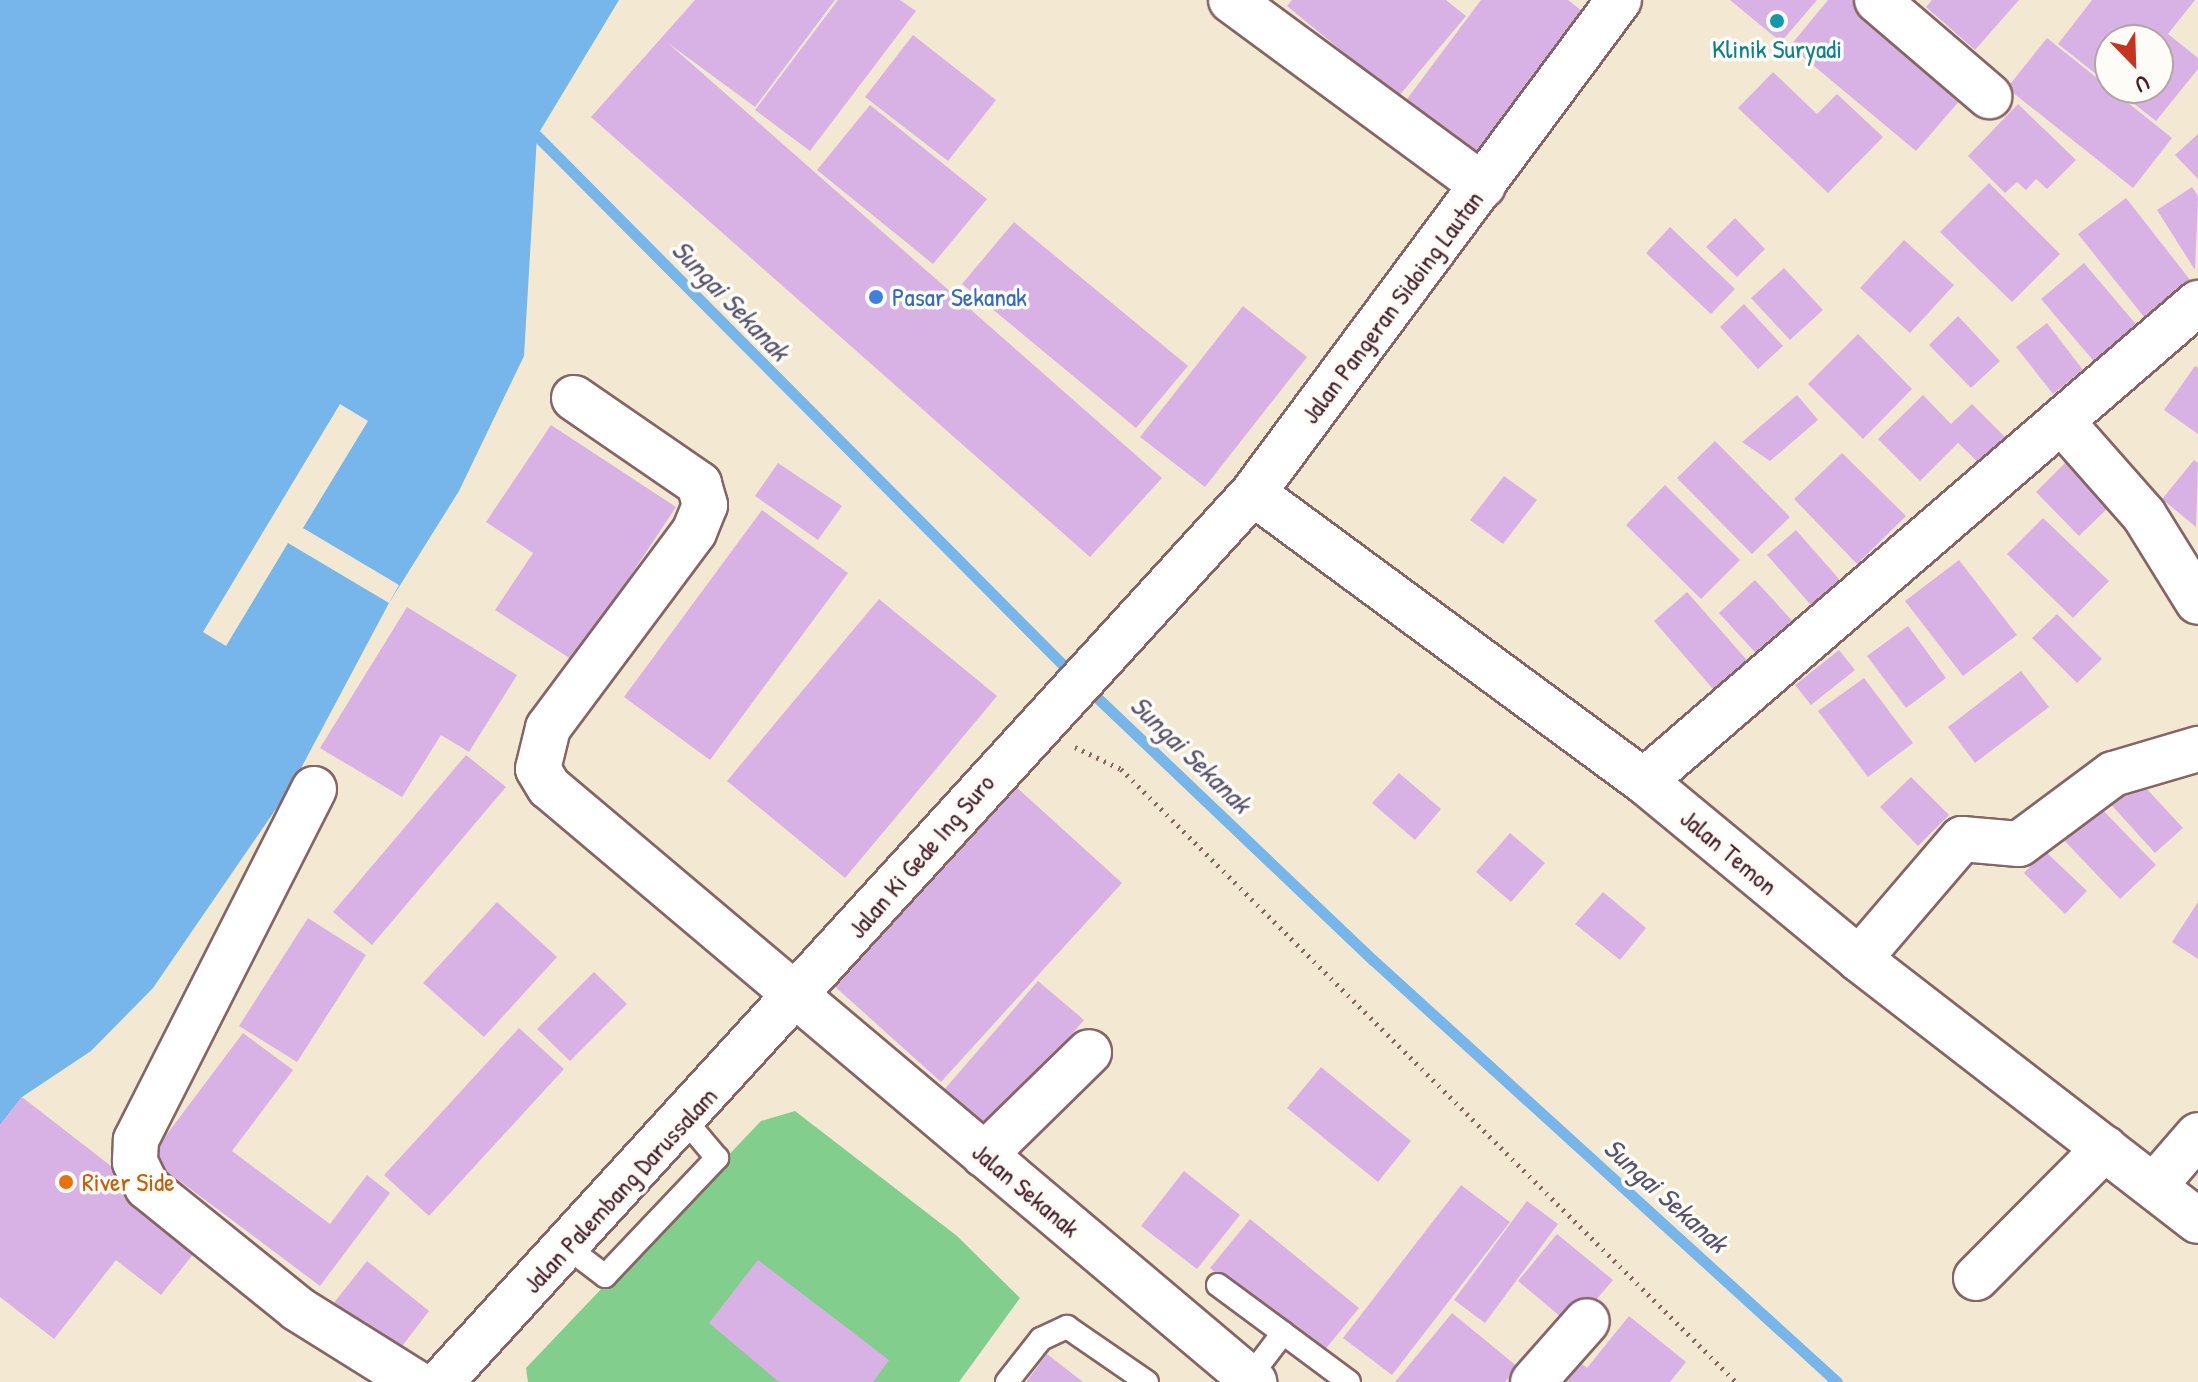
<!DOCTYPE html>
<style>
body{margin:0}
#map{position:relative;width:2198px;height:1382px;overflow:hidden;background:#f3e9d2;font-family:"Patrick Hand",sans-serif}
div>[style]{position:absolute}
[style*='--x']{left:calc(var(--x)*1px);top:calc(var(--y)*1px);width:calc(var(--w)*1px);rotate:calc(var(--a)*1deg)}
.green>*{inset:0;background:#82ce8c}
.water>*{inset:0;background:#76b6ea}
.pier>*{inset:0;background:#f3e9d2}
.stream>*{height:11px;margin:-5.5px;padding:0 5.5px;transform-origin:5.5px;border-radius:5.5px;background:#76b6ea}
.building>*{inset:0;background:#d9b2e5}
.path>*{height:5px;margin-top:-2.5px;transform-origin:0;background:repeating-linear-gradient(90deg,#856665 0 2px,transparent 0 8px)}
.roads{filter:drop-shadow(2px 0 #856665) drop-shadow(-2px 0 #856665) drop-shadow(0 2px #856665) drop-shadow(0 -2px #856665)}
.service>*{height:22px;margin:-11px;padding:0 11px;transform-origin:11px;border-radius:11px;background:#fff}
.minor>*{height:44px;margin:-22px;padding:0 22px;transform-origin:22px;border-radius:22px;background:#fff}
.tertiary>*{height:44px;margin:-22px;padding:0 22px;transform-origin:22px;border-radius:22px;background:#fff}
.dots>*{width:22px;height:22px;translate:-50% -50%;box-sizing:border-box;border:4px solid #fdfcf7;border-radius:50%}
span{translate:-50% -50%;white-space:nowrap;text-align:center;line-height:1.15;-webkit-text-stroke:7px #fdfcf7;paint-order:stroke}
.culture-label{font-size:26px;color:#0d838f}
.shop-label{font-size:26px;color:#366cbe}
.left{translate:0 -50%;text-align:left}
.street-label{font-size:26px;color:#4a1f2b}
.food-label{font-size:26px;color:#c56008}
.water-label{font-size:28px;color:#59546e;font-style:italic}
.north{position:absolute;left:2094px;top:24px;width:80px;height:80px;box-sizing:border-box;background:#fdfcf7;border:2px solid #b5a4a5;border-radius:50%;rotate:157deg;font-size:22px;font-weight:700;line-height:32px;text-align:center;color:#4a1f2b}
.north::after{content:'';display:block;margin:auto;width:28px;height:36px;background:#c8321e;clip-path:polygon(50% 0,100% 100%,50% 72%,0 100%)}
</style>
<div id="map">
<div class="green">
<i style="clip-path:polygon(795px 1111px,957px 1236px,1020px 1298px,959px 1382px,528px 1382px,526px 1368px,761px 1121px)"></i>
</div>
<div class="water">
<i style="clip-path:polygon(0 0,619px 0,537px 136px,524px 356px,459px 491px,389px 603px,291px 787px,153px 988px,91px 1051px,22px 1097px,0 1125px)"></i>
</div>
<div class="pier">
<i style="clip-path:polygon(340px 404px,368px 421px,303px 528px,399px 585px,389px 603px,288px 543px,226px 646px,203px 632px)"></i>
</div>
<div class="stream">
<i style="--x:537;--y:136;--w:760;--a:45.16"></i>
<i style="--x:1086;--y:687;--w:396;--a:43.6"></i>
<i style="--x:1373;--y:960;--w:627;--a:42.29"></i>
</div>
<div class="building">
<i style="clip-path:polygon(695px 0,835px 0,755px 107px,668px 43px,1162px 478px,1090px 557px,591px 117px)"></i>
<i style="clip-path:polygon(838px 0,900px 0,916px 11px,810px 151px,755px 110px)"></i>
<i style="clip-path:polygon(1292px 0,1446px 0,1466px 16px,1398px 97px,1287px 6px)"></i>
<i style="clip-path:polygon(1481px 0,1568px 0,1582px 11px,1471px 159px,1401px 107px)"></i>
<i style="clip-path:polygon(1730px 0,1817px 0,1781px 42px)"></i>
<i style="clip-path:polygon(1828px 0,1860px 0,1968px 91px,1916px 151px,1790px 46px)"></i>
<i style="clip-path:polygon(1932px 0,2019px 0,1975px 50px,1926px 7px)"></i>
<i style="clip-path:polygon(2092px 0,2195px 0,2168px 34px,2198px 58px,2198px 69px,2156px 121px,2114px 88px,2158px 88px,2158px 40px,2110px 40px,2110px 85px,2058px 44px)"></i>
<i style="clip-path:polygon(913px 35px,996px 100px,948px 161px,865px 97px)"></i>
<i style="clip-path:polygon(2047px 38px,2172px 138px,2133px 188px,2007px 88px)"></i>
<i style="clip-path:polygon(1773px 72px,1817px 114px,1837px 94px,1883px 137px,1828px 193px,1738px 108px)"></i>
<i style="clip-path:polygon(2018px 104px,2076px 160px,2047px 189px,2036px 179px,2026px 190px,2017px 182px,2005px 193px,1968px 156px)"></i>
<i style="clip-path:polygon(870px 105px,987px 199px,933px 264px,817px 170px)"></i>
<i style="clip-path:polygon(2198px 134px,2198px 179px,2175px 155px)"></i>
<i style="clip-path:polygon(1989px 183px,2060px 254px,2012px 302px,1940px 232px)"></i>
<i style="clip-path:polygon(2192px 187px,2198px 196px,2195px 270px,2157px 210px)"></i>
<i style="clip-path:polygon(2126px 198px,2191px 281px,2144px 317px,2078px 234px)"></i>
<i style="clip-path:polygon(1735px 218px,1765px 249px,1737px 277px,1706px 247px)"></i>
<i style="clip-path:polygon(1014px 222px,1188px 366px,1136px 428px,962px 284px)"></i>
<i style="clip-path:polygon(1670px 227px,1735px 289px,1711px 314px,1646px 253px)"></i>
<i style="clip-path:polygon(1904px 240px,1954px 285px,1910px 333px,1860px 288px)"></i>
<i style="clip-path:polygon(2084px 263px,2140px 329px,2097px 365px,2041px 299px)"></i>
<i style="clip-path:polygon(1784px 268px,1823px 310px,1790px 340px,1751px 298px)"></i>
<i style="clip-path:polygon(1744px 304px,1783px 346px,1758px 369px,1720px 327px)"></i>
<i style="clip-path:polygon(1243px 306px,1307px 357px,1205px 487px,1140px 437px)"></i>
<i style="clip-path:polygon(1958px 316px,2000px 361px,1971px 388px,1929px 345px)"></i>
<i style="clip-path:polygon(2047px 323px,2083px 370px,2053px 394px,2016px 347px)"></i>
<i style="clip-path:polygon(1858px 334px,1912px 389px,1863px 439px,1808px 384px)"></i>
<i style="clip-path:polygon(2195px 366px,2198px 368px,2198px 434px,2164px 410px)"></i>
<i style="clip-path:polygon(1797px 395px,1818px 420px,1770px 461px,1742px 442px)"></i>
<i style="clip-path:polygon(1923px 395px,1951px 424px,1972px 404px,2007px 439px,1981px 465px,1958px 443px,1920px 481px,1878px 439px)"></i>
<i style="clip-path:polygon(551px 425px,676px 507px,574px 661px,495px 610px,533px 553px,486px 522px)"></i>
<i style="clip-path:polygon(1715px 441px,1790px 517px,1752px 554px,1677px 478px)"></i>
<i style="clip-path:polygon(1842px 453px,1906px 516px,1857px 564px,1794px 499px)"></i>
<i style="clip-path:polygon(2068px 460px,2112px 504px,2079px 536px,2036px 492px)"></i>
<i style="clip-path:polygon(2194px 460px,2198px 463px,2196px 527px,2162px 499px)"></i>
<i style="clip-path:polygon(778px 463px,842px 506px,818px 540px,755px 496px)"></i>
<i style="clip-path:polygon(1504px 476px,1537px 500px,1503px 544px,1470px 520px)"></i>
<i style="clip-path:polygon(1665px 485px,1740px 560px,1701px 599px,1626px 525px)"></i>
<i style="clip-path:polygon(762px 510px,848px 573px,710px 760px,624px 697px)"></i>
<i style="clip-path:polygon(2043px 518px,2109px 581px,2073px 618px,2007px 554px)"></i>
<i style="clip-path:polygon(1796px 530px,1845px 586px,1816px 611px,1767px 555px)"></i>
<i style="clip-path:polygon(1959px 560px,2017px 635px,1963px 676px,1905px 601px)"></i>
<i style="clip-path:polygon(1755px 580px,1798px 627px,1762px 660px,1719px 613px)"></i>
<i style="clip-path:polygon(1687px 592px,1753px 667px,1719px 696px,1654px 621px)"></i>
<i style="clip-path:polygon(879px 599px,997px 696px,845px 878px,727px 781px)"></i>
<i style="clip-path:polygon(407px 607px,517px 675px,469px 752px,441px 735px,402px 797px,320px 748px)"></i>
<i style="clip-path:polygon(2057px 614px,2102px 659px,2077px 683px,2032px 638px)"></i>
<i style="clip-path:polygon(1908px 626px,1946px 678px,1906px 708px,1867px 656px)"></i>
<i style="clip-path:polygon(1839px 650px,1855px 670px,1811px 705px,1795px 685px)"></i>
<i style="clip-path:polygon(2021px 671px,2049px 707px,1975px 763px,1948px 727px)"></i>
<i style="clip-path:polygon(1864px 678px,1913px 743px,1868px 777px,1818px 711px)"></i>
<i style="clip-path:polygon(466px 755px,506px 787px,372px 945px,333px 912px)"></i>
<i style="clip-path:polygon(1399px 773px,1441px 809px,1415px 840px,1372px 803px)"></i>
<i style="clip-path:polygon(2133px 774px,2183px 828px,2155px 853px,2106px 799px)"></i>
<i style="clip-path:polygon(1911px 777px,1949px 815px,1918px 846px,1880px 807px)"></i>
<i style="clip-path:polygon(1012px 783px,1122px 883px,941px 1082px,831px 983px)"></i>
<i style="clip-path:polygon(2094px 801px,2156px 865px,2120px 899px,2059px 835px)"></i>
<i style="clip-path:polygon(1510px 833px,1545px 863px,1511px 902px,1476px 872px)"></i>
<i style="clip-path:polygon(2045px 851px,2087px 891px,2065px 914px,2024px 873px)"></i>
<i style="clip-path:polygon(1603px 892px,1646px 928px,1620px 960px,1575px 924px)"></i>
<i style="clip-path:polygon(497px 902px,557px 957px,484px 1037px,423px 983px)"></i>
<i style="clip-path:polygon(2198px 902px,2198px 959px,2172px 942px)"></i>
<i style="clip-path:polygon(308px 918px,366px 955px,297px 1062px,239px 1026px)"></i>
<i style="clip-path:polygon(594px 972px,627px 1004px,570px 1061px,537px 1029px)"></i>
<i style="clip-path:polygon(1038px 981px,1084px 1020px,989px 1131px,943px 1091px)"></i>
<i style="clip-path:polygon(519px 1028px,564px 1069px,429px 1216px,384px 1175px)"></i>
<i style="clip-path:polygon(243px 1033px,293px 1070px,232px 1151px,330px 1224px,367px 1175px,390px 1193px,320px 1286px,149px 1158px)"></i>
<i style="clip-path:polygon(1321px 1067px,1411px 1141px,1378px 1182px,1287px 1108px)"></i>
<i style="clip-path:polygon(22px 1097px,205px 1239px,161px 1295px,116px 1260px,54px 1339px,0 1297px,0 1125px)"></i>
<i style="clip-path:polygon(1184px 1171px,1240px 1215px,1197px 1269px,1141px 1226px)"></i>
<i style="clip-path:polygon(1461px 1185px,1510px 1222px,1392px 1375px,1343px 1338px)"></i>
<i style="clip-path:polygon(1527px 1201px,1558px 1224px,1485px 1323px,1454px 1300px)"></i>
<i style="clip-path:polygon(1250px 1219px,1359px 1308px,1319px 1357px,1210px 1268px)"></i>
<i style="clip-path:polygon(1557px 1234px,1613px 1280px,1573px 1327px,1518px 1281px)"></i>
<i style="clip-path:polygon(758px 1260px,889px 1360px,873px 1382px,779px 1382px,709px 1323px)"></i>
<i style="clip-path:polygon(367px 1261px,429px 1311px,396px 1354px,333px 1304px)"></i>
<i style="clip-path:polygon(1452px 1313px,1518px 1367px,1505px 1382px,1395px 1382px)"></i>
<i style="clip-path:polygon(1629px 1316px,1686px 1362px,1670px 1382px,1536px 1382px,1563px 1349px,1587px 1368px)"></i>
<i style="clip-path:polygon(1047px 1354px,1083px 1382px,1026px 1382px)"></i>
</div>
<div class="path">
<i style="--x:1075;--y:747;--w:51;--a:25.6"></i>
<i style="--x:1121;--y:769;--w:868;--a:44.91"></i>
</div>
<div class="roads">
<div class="service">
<i style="--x:567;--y:1247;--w:48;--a:37.3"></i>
<i style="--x:605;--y:1276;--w:163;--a:-46.5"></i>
<i style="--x:717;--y:1158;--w:50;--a:-130.1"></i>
<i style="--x:1218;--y:1285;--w:81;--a:36.4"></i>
<i style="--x:1283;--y:1333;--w:61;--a:127.1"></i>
<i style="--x:1283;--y:1333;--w:82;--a:36.6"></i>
<i style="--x:1007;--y:1382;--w:55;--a:-51.7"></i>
<i style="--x:1041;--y:1339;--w:29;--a:-25"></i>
<i style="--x:1067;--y:1327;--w:97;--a:34.5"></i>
</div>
<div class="minor">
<i style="--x:1231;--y:0;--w:313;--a:36.4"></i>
<i style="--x:1877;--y:0;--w:148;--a:40.6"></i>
<i style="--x:574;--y:398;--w:152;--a:34.5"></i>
<i style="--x:699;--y:484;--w:22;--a:74"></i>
<i style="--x:705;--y:505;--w:29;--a:112"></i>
<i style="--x:694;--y:532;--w:244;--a:126.7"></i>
<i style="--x:548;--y:728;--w:42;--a:103.7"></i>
<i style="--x:538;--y:769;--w:21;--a:59"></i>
<i style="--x:549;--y:787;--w:923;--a:40.16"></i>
<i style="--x:2062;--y:422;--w:124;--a:48.6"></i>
<i style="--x:2144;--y:515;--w:102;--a:58.2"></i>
<i style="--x:1253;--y:493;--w:486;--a:36.4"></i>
<i style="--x:1644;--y:781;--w:279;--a:39.6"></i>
<i style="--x:1859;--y:959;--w:428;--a:37.7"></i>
<i style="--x:1644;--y:781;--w:732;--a:-40.79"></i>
<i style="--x:314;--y:789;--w:394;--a:116.9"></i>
<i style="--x:136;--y:1140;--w:22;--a:93"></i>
<i style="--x:135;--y:1162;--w:28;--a:64"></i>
<i style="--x:147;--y:1187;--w:194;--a:38.9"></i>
<i style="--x:298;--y:1309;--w:138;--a:32"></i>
<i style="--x:1859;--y:959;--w:158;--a:-49.4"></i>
<i style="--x:1962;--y:839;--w:57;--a:5"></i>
<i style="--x:2019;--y:844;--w:117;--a:-36.7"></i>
<i style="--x:2113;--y:774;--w:89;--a:-16.4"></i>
<i style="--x:984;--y:1155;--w:147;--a:-44.4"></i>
<i style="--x:2154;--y:1186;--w:67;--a:-49.2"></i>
<i style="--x:1976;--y:1278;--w:183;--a:-45.2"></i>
<i style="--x:1533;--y:1382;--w:81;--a:-48.5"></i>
</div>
<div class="tertiary">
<i style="--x:441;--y:1382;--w:1204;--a:-47.59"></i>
<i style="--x:1253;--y:493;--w:614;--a:-53.41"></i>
</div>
</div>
<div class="dots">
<i style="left:1777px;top:21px;background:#0f9aa8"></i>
<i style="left:876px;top:297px;background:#3f7fe0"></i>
<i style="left:66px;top:1182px;background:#e8710a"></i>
</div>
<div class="culture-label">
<span style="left:1777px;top:49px">Klinik Suryadi</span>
</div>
<div class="shop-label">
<span class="left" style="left:892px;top:297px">Pasar Sekanak</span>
</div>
<div class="street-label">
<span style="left:1392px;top:307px;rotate:-53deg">Jalan Pangeran Sidoing Lautan</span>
<span style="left:1729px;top:852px;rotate:40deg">Jalan Temon</span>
<span style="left:921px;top:856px;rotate:-49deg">Jalan Ki Gede Ing Suro</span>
<span style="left:620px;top:1190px;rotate:-47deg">Jalan Palembang Darussalam</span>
<span style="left:1026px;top:1190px;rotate:40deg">Jalan Sekanak</span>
</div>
<div class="food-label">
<span class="left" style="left:82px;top:1182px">River Side</span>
</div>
<div class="water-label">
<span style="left:731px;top:300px;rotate:46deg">Sungai Sekanak</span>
<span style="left:1191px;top:754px;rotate:44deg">Sungai Sekanak</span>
<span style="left:1666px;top:1195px;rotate:42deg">Sungai Sekanak</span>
</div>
<div class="north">U</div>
</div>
